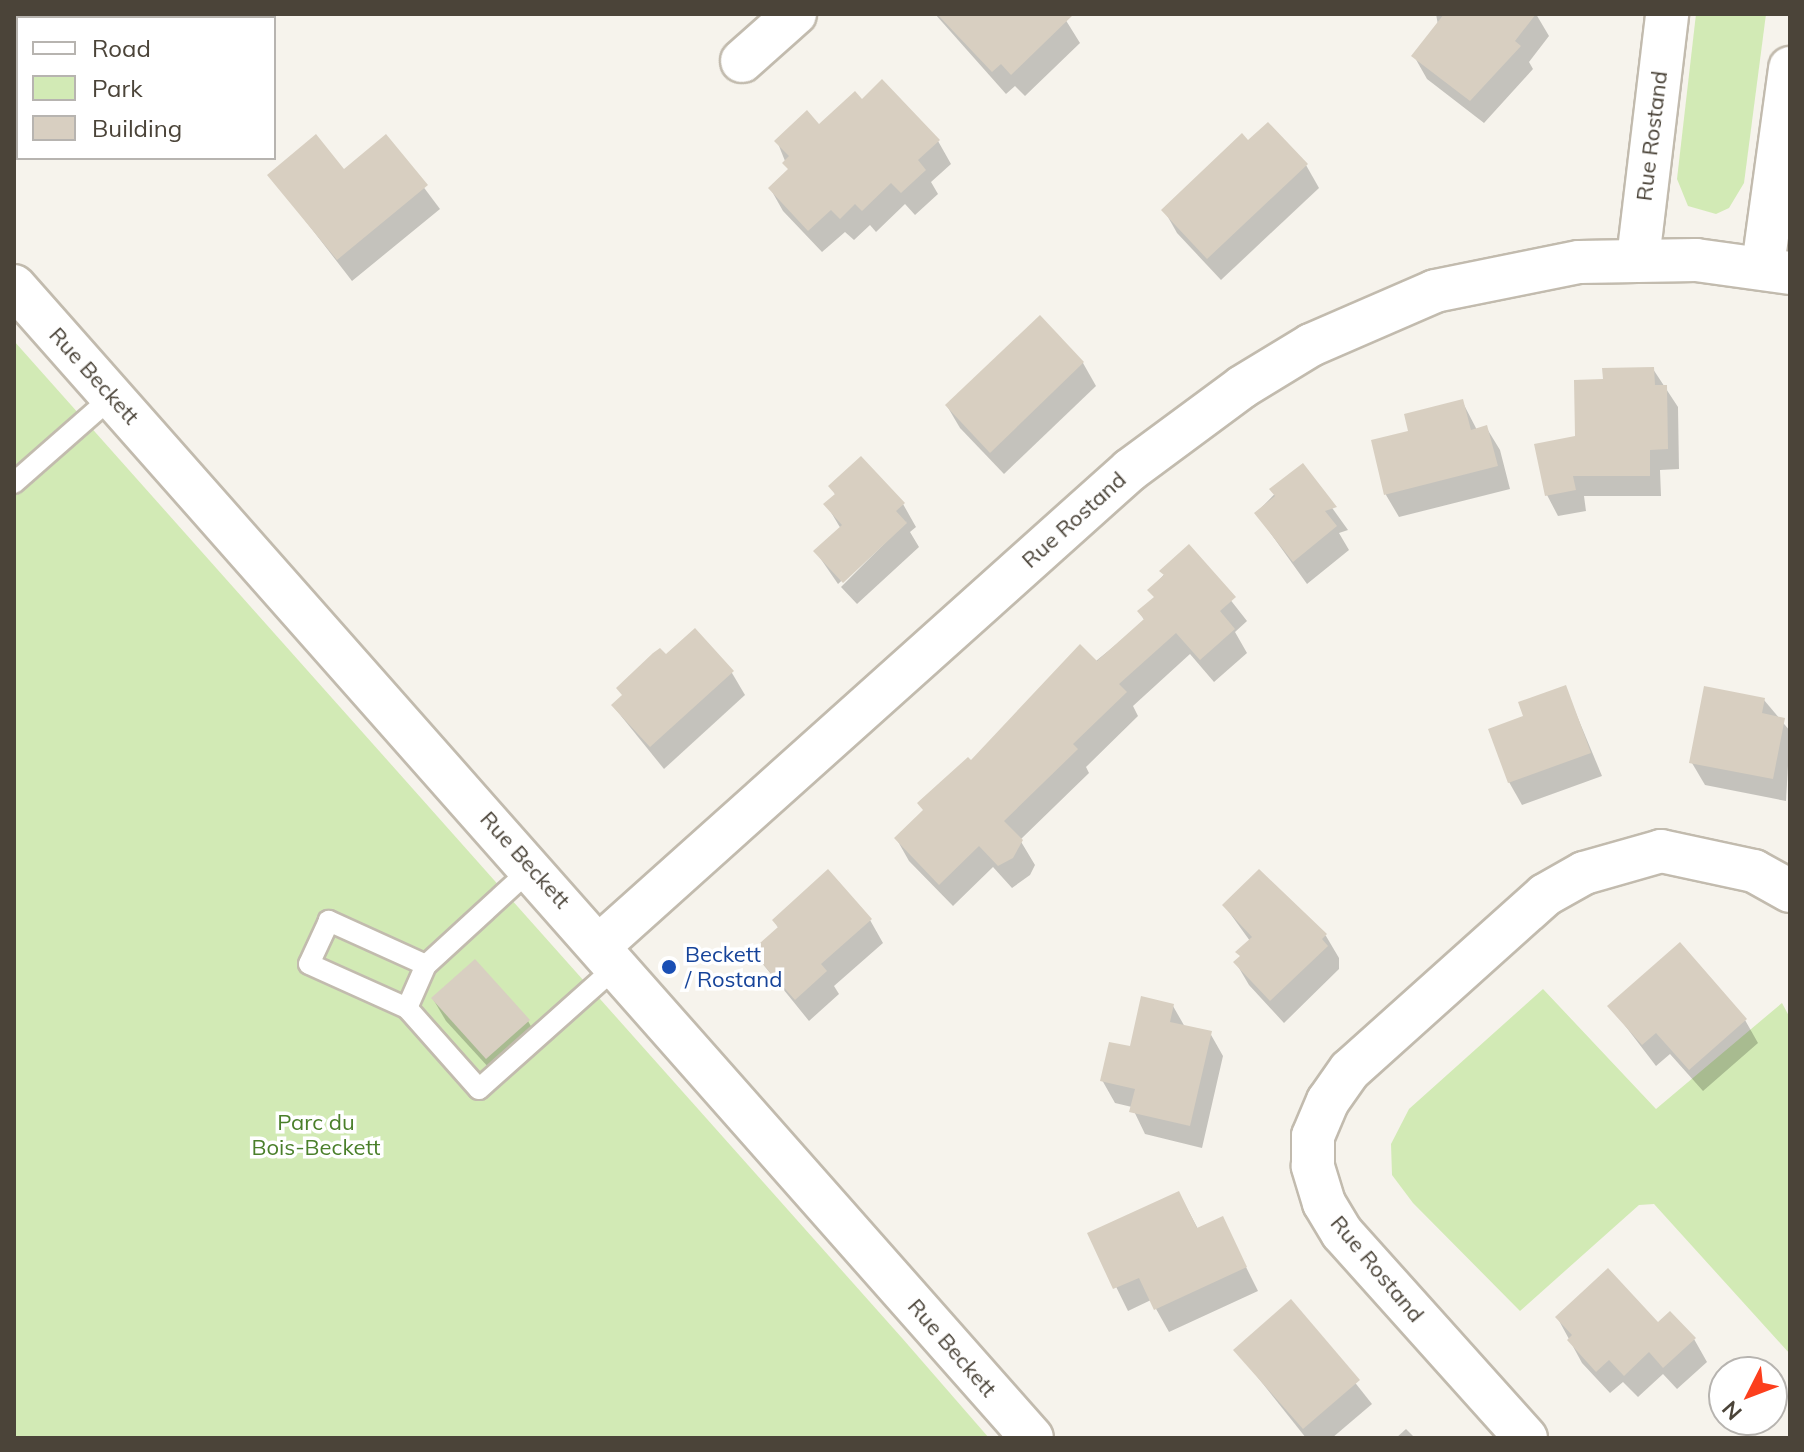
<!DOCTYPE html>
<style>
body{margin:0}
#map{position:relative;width:1804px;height:1452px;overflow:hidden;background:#f6f3ec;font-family:Mulish,sans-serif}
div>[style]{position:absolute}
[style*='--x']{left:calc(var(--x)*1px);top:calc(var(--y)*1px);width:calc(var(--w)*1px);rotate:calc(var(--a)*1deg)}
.green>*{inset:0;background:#d2eab5}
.shadow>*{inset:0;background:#0003}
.building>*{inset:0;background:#d8cfc1}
.roads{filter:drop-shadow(2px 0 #c2bbae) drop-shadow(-2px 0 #c2bbae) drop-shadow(0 2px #c2bbae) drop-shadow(0 -2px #c2bbae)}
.service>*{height:20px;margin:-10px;padding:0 10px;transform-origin:10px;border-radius:10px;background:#fff}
.minor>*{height:42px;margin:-21px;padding:0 21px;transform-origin:21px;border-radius:21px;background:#fff}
.dots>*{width:22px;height:22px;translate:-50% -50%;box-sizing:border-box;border:4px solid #fff;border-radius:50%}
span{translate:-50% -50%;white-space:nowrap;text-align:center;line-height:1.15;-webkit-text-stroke:7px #fff;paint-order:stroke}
.street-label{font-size:22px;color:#4b4439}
.transit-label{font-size:22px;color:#164399}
.left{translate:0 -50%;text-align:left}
.park-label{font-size:22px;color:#4a7f2a}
.frame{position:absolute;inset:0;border:16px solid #4b4439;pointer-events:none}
.legend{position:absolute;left:16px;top:16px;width:260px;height:144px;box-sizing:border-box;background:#fff;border:2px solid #b7b4b0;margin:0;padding:10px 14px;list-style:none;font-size:24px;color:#4b4439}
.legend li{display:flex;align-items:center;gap:16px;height:40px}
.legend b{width:40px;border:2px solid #b7b4b0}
.north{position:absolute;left:1708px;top:1356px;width:80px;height:80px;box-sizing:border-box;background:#fff;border:2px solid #b7b4b0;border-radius:50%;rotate:228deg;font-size:22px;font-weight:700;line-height:32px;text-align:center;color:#4b4439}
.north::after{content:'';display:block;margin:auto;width:28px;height:36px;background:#fc3f1d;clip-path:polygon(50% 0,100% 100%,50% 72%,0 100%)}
</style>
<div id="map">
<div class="green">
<i style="clip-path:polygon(1696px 14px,1766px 14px,1744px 183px,1729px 208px,1716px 214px,1688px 206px,1677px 179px)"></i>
<i style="clip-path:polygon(14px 341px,902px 1338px,989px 1438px,14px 1438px)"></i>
<i style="clip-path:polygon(1543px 989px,1656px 1109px,1782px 1003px,1790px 1018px,1790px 1354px,1654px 1204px,1639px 1205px,1520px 1311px,1413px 1203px,1392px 1175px,1391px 1144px,1409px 1109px)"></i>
</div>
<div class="shadow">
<i style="clip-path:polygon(146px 14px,161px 14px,157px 18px)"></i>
<i style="clip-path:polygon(935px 14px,1062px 14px,1080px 43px,1025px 96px,1015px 86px,1006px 94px)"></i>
<i style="clip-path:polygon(1436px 14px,1536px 14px,1549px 36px,1529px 62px,1533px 69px,1484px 123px,1427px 79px,1414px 56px,1438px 25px)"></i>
<i style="clip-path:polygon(14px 25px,18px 29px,18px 125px,14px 121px)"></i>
<i style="clip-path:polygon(862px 102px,938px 141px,951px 164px,931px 182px,938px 194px,915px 215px,905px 204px,876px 232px,870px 225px,854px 240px,845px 232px,822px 252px,783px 211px,770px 188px,789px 171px,777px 141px,819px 127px)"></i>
<i style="clip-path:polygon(386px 137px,440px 209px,352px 281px,270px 175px,344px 172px)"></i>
<i style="clip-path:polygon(1248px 143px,1306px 165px,1319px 188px,1221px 280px,1177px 233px,1164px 210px)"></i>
<i style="clip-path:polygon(1040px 318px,1083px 363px,1096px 386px,1004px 474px,960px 428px,947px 406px)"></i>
<i style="clip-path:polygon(1653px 369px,1678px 407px,1679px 469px,1660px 470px,1661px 496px,1584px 496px,1586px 511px,1558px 516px,1547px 495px,1605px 381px)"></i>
<i style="clip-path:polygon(1462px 401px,1477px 430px,1486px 427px,1500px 450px,1510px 489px,1399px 517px,1386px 495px,1373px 442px,1411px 432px)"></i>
<i style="clip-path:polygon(1302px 466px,1348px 530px,1339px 533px,1349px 550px,1307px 584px,1256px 513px)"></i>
<i style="clip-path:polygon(831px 487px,903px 504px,916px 527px,910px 532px,919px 547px,857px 604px,841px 587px,907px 521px,838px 584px,816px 552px,841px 529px,826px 504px,836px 496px)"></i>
<i style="clip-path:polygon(1189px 547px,1247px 621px,1235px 632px,1247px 653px,1214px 682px,1190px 654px,1133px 706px,1138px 716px,1086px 767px,1089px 773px,1020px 840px,1035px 865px,1030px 875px,1012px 888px,993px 867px,953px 906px,909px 861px,896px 838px,971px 763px,1145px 621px,1139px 612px,1155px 598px,1150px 590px)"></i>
<i style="clip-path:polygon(666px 657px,732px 673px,745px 695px,664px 769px,613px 706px)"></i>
<i style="clip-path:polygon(1565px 687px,1602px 776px,1522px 805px,1509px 782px,1526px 717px)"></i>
<i style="clip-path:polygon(1764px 700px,1790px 731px,1786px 801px,1705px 785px,1692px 763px)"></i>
<i style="clip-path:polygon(1259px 872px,1326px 936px,1339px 958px,1339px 969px,1284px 1023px,1249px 985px,1236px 963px,1250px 941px,1224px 905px)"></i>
<i style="clip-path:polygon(870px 920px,883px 943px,834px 986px,839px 994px,809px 1021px,753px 952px,779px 929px,774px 921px)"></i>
<i style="clip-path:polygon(433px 999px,528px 1021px,541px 1044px,501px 1081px,446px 1021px)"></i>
<i style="clip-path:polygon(1173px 1006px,1185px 1027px,1210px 1033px,1223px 1056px,1202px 1148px,1145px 1134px,1132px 1107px,1115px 1103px,1102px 1080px)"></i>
<i style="clip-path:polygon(1610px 1006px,1745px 1020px,1758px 1043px,1703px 1091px,1670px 1054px,1656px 1066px)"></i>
<i style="clip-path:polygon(1179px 1193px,1198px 1229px,1222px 1219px,1258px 1291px,1169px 1332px,1151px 1300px,1128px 1311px,1090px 1234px)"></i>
<i style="clip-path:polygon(1291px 1302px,1372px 1404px,1332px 1438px,1306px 1438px,1236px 1350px)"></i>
<i style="clip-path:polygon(1557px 1317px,1658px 1324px,1694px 1339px,1707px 1362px,1677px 1389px,1663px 1374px,1638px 1397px,1623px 1382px,1610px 1393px,1582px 1363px)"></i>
<i style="clip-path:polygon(1406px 1429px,1415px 1438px,1396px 1438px)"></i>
</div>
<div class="building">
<i style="clip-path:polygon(937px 14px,1074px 14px,1011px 75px,1001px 64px,992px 72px)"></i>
<i style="clip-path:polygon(1444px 14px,1536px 14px,1515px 41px,1521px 46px,1470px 101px,1411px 56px)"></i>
<i style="clip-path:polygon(882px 79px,940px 140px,918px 160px,926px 170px,901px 193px,891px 183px,862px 211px,855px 204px,840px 219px,831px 210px,808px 231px,768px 188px,788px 169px,782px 163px,789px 156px,774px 141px,807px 110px,819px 124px,855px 91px,862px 99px)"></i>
<i style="clip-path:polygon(1268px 122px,1308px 164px,1207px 259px,1161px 210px,1242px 133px,1248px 140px)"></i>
<i style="clip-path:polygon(316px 134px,344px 169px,386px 134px,428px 185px,337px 260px,267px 175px)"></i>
<i style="clip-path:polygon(1040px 315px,1084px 362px,990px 453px,945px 405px)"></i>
<i style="clip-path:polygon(1654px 367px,1655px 385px,1667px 385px,1668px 449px,1650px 450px,1650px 476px,1573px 476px,1576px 490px,1545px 496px,1534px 444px,1575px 436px,1574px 380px,1603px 379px,1602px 368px)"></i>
<i style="clip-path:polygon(1463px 399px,1471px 430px,1487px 425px,1498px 466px,1384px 495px,1371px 440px,1408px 431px,1404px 414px)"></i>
<i style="clip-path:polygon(861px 456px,905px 503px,896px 511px,907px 523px,843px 583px,813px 551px,842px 525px,823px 504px,835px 494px,828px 486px)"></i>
<i style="clip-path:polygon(1303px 463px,1337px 507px,1325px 511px,1337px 526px,1293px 562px,1254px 513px,1275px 496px,1269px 489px)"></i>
<i style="clip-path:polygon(1189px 544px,1236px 597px,1220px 611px,1235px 629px,1200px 660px,1176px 633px,1119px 684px,1127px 692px,1073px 744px,1078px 749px,1004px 821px,1023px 840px,1013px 858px,998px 866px,979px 846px,939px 885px,894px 838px,923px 810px,917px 803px,968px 757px,971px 760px,1080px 644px,1097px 661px,1144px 619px,1137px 611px,1154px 597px,1147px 590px,1164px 575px,1159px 571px)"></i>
<i style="clip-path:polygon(695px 628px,734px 671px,650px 747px,611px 705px,622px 695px,616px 688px,653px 653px,660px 648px,666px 654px)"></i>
<i style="clip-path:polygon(1566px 685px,1591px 753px,1508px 783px,1488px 729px,1523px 716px,1518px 702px)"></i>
<i style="clip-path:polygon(1704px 686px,1765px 698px,1762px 713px,1785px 718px,1773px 779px,1689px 763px)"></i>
<i style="clip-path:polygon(828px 869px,872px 919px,821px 964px,827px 971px,795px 1000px,751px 951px,778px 927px,772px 920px)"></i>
<i style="clip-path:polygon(1259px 869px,1327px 934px,1322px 939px,1328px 946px,1270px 1001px,1233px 962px,1240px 956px,1235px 952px,1252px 937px,1222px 905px)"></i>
<i style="clip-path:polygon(1680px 942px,1747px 1019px,1689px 1070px,1656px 1033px,1642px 1045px,1607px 1006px)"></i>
<i style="clip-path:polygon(475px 959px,530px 1020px,486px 1059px,431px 998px)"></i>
<i style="clip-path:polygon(1141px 996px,1174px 1004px,1170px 1022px,1212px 1031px,1190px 1126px,1129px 1112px,1135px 1089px,1100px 1081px,1109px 1042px,1130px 1046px)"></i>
<i style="clip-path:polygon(1179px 1191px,1197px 1228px,1223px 1216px,1247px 1267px,1154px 1310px,1139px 1278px,1113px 1289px,1087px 1233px)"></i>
<i style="clip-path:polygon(1608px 1268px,1658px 1322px,1670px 1311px,1696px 1338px,1663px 1368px,1649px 1352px,1624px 1376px,1609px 1360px,1596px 1372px,1567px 1340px,1572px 1335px,1555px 1317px)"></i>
<i style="clip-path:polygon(1291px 1299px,1360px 1380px,1303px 1429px,1233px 1350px)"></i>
</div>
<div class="roads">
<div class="service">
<i style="--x:14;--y:483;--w:132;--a:-41.3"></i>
<i style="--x:532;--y:868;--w:144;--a:137.5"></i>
<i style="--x:426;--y:965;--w:107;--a:-155.6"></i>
<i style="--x:329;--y:921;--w:47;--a:114.9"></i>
<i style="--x:309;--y:964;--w:107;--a:24.2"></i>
<i style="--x:407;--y:1008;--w:108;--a:48.4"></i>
<i style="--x:479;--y:1089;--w:186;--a:-41.7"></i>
<i style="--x:407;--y:1008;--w:47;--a:-66.2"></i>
</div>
<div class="minor">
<i style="--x:742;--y:61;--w:71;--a:-41.6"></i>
<i style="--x:1638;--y:259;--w:247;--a:-83.2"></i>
<i style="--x:1763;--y:266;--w:200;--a:-82.2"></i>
<i style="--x:14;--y:286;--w:1537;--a:48.53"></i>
<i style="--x:600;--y:945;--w:712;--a:-41.87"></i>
<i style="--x:1130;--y:470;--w:139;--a:-36.5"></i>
<i style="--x:1242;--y:387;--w:81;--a:-31.3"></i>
<i style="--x:1311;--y:345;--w:135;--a:-23.5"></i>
<i style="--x:1435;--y:291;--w:147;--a:-11.4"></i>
<i style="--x:1579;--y:262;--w:117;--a:-1"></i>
<i style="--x:1696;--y:260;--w:95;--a:7.9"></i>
<i style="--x:1526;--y:1438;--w:275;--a:-131.9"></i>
<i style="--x:1342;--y:1233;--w:35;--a:-121"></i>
<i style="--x:1324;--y:1203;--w:39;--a:-107"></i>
<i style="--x:1313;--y:1166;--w:30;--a:-90"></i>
<i style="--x:1313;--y:1136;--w:38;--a:-67"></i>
<i style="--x:1328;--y:1101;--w:38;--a:-55"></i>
<i style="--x:1350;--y:1070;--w:262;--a:-41.9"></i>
<i style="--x:1545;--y:895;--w:45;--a:-29.4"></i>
<i style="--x:1584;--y:873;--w:80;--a:-15.9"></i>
<i style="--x:1661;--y:851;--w:95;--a:12.1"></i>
<i style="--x:1754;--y:871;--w:41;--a:29.1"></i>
</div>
</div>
<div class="dots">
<i style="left:669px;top:967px;background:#1a4fb4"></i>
</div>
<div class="street-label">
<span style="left:1652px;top:136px;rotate:-83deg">Rue Rostand</span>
<span style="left:94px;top:376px;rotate:48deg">Rue Beckett</span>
<span style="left:1074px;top:520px;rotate:-42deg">Rue Rostand</span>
<span style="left:525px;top:860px;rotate:48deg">Rue Beckett</span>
<span style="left:1377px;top:1269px;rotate:50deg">Rue Rostand</span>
<span style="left:952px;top:1348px;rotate:49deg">Rue Beckett</span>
</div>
<div class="transit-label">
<span class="left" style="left:685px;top:967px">Beckett<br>/ Rostand</span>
</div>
<div class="park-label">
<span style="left:316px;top:1135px">Parc du<br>Bois-Beckett</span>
</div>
<div class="frame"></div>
<ul class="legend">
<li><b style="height:10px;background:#fff"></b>Road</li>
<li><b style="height:22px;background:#d2eab5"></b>Park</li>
<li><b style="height:22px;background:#d8cfc1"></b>Building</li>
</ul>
<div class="north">N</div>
</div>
